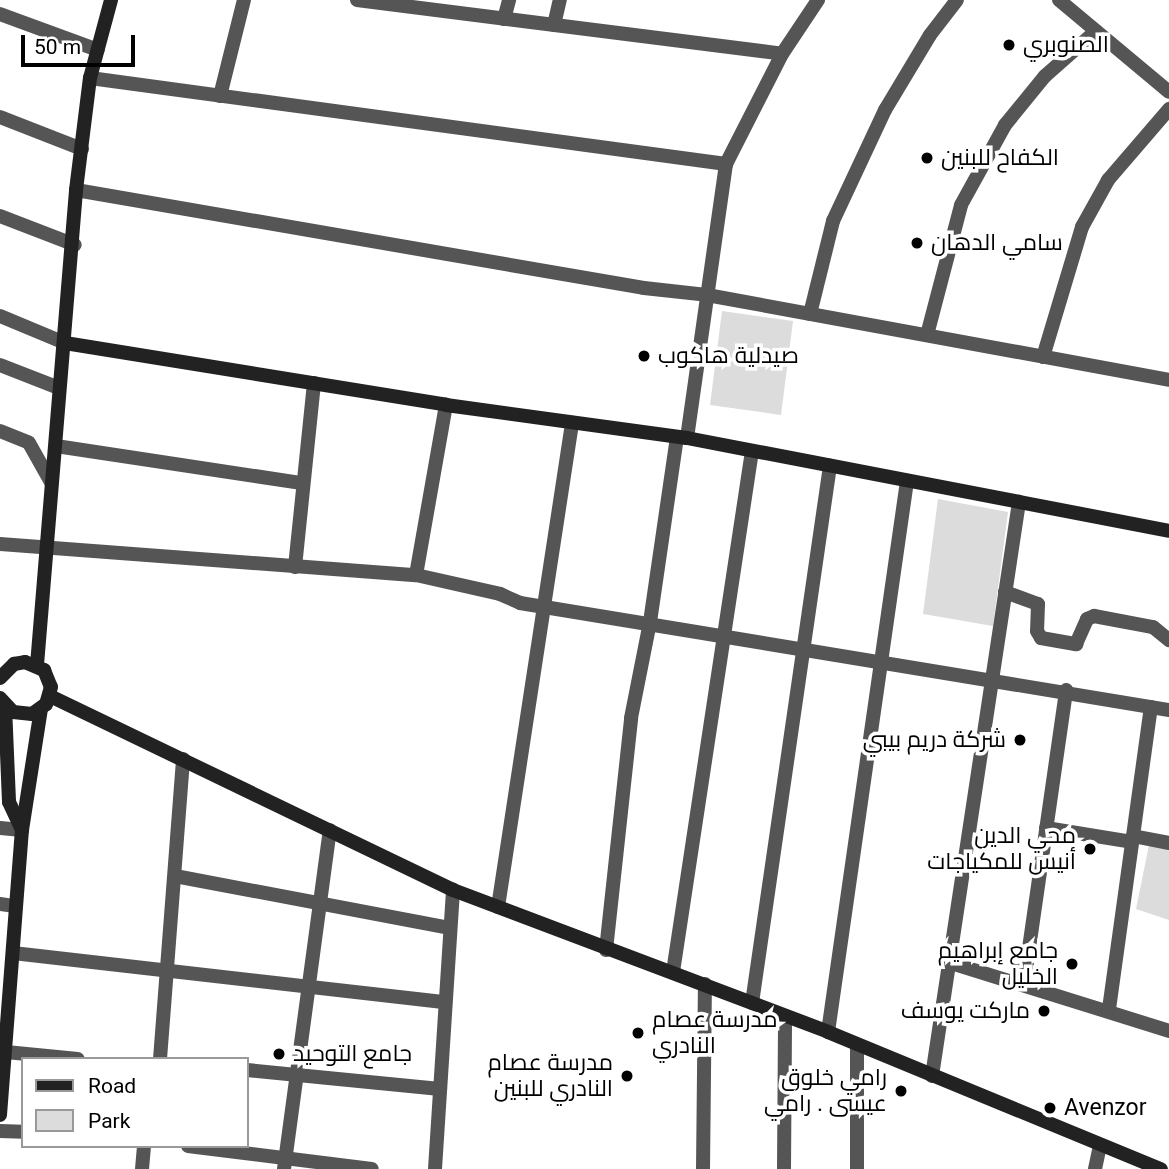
<!DOCTYPE html>
<meta charset="utf-8">
<style>
body{margin:0}
#map{position:relative;width:1169px;height:1169px;overflow:hidden;background:#fff;font-family:Roboto,Cairo,sans-serif}
div>[style]{position:absolute}
[style*='--x']{left:calc(var(--x)*1px);top:calc(var(--y)*1px);width:calc(var(--w)*1px);rotate:calc(var(--a)*1deg)}
.green>*{inset:0;background:#dcdcdc}
.street>*{height:14px;margin:-7px;padding:0 7px;transform-origin:7px;border-radius:7px;background:#555}
.secondary>*{height:14px;margin:-7px;padding:0 7px;transform-origin:7px;border-radius:7px;background:#222}
.dots>*{width:19px;height:19px;translate:-50% -50%;box-sizing:border-box;border:4px solid #fff;border-radius:50%}
span{translate:-50% -50%;white-space:nowrap;text-align:center;line-height:1.15;-webkit-text-stroke:7px #fff;paint-order:stroke}
.poi-label{font-size:23px;color:#000}
.left{translate:0 -50%;text-align:left}
.right{translate:-100% -50%;text-align:right}
.legend{position:absolute;left:21px;top:1057px;width:228px;height:91px;box-sizing:border-box;background:#fff;border:2px solid #999;margin:0;padding:9px 12px;list-style:none;font-size:21px;color:#000}
.legend li{display:flex;align-items:center;gap:14px;height:35px}
.legend b{width:35px;border:2px solid #999}
.scale{position:absolute;left:21px;top:35px;width:114px;height:32px;box-sizing:border-box;border:4px solid #000;border-top:0;padding-left:9px;font-size:21px;line-height:24px;white-space:nowrap;color:#000;-webkit-text-stroke:5px #fff;paint-order:stroke}
</style>
<div id="map">
<div class="green">
<i style="clip-path:polygon(722px 311px,793px 321px,781px 415px,710px 405px)"></i>
<i style="clip-path:polygon(938px 499px,1008px 512px,993px 626px,923px 614px)"></i>
<i style="clip-path:polygon(1149px 845px,1169px 849px,1169px 920px,1136px 909px)"></i>
</div>
<div class="street">
<i style="--x:357;--y:0;--w:428;--a:7.2"></i>
<i style="--x:1059;--y:0;--w:143;--a:39.9"></i>
<i style="--x:0;--y:14;--w:104;--a:20.2"></i>
<i style="--x:504;--y:19;--w:20;--a:-75"></i>
<i style="--x:554;--y:25;--w:26;--a:-77"></i>
<i style="--x:90;--y:78;--w:642;--a:7.7"></i>
<i style="--x:220;--y:96;--w:99;--a:-76"></i>
<i style="--x:0;--y:117;--w:88;--a:21.3"></i>
<i style="--x:76;--y:190;--w:576;--a:9.79"></i>
<i style="--x:644;--y:288;--w:63;--a:6.3"></i>
<i style="--x:707;--y:295;--w:470;--a:10.4"></i>
<i style="--x:0;--y:216;--w:80;--a:21.1"></i>
<i style="--x:810;--y:314;--w:96;--a:-76.1"></i>
<i style="--x:833;--y:221;--w:123;--a:-64.9"></i>
<i style="--x:885;--y:110;--w:87;--a:-59"></i>
<i style="--x:930;--y:35;--w:44;--a:-52.4"></i>
<i style="--x:0;--y:316;--w:70;--a:22.6"></i>
<i style="--x:927;--y:335;--w:134;--a:-75.3"></i>
<i style="--x:961;--y:205;--w:91;--a:-61.2"></i>
<i style="--x:1005;--y:125;--w:63;--a:-50.8"></i>
<i style="--x:1045;--y:76;--w:68;--a:-41.4"></i>
<i style="--x:1043;--y:357;--w:136;--a:-73.3"></i>
<i style="--x:1082;--y:227;--w:54;--a:-61"></i>
<i style="--x:1108;--y:180;--w:94;--a:-49.3"></i>
<i style="--x:0;--y:365;--w:63;--a:21.3"></i>
<i style="--x:0;--y:431;--w:31;--a:22"></i>
<i style="--x:29;--y:443;--w:45;--a:60.6"></i>
<i style="--x:687;--y:438;--w:277;--a:-81.9"></i>
<i style="--x:726;--y:164;--w:123;--a:-63"></i>
<i style="--x:782;--y:54;--w:65;--a:-56.3"></i>
<i style="--x:56;--y:446;--w:247;--a:8.6"></i>
<i style="--x:0;--y:544;--w:417;--a:4.3"></i>
<i style="--x:416;--y:575;--w:86;--a:12.7"></i>
<i style="--x:500;--y:594;--w:22;--a:24"></i>
<i style="--x:520;--y:603;--w:658;--a:9.36"></i>
<i style="--x:295;--y:567;--w:185;--a:-84.1"></i>
<i style="--x:416;--y:575;--w:173;--a:-80"></i>
<i style="--x:1005;--y:592;--w:35;--a:20"></i>
<i style="--x:1038;--y:604;--w:27;--a:92"></i>
<i style="--x:1037;--y:631;--w:8;--a:60"></i>
<i style="--x:1041;--y:638;--w:36;--a:10"></i>
<i style="--x:1076;--y:644;--w:27;--a:-66"></i>
<i style="--x:1087;--y:619;--w:8;--a:-23"></i>
<i style="--x:1094;--y:616;--w:60;--a:10.6"></i>
<i style="--x:1153;--y:627;--w:21;--a:39"></i>
<i style="--x:0;--y:828;--w:22;--a:5"></i>
<i style="--x:1046;--y:828;--w:87;--a:9.2"></i>
<i style="--x:1133;--y:836;--w:37;--a:11"></i>
<i style="--x:175;--y:876;--w:279;--a:10.7"></i>
<i style="--x:0;--y:904;--w:15;--a:8"></i>
<i style="--x:498;--y:907;--w:490;--a:-81.3"></i>
<i style="--x:606;--y:950;--w:233;--a:-83.8"></i>
<i style="--x:631;--y:718;--w:98;--a:-78.8"></i>
<i style="--x:650;--y:622;--w:187;--a:-81.7"></i>
<i style="--x:13;--y:953;--w:435;--a:6.5"></i>
<i style="--x:948;--y:962;--w:232;--a:17.3"></i>
<i style="--x:673;--y:972;--w:527;--a:-81.38"></i>
<i style="--x:1024;--y:983;--w:296;--a:-81.8"></i>
<i style="--x:752;--y:1003;--w:543;--a:-81.74"></i>
<i style="--x:1109;--y:1009;--w:305;--a:-82.1"></i>
<i style="--x:828;--y:1032;--w:557;--a:-81.84"></i>
<i style="--x:6;--y:1052;--w:72;--a:5.6"></i>
<i style="--x:160;--y:1059;--w:301;--a:-85.6"></i>
<i style="--x:247;--y:1070;--w:194;--a:5.6"></i>
<i style="--x:932;--y:1076;--w:581;--a:-81.38"></i>
<i style="--x:0;--y:1131;--w:23;--a:2"></i>
<i style="--x:188;--y:1146;--w:185;--a:7.1"></i>
<i style="--x:142;--y:1169;--w:23;--a:-85"></i>
<i style="--x:284;--y:1169;--w:342;--a:-82.3"></i>
<i style="--x:435;--y:1169;--w:280;--a:-86.3"></i>
<i style="--x:703;--y:1169;--w:185;--a:-89.4"></i>
<i style="--x:784;--y:1169;--w:153;--a:-89.6"></i>
<i style="--x:857;--y:1169;--w:124;--a:-90"></i>
<i style="--x:1095;--y:1169;--w:24;--a:-78"></i>
</div>
<div class="secondary">
<i style="--x:65;--y:343;--w:386;--a:9.2"></i>
<i style="--x:446;--y:405;--w:243;--a:7.8"></i>
<i style="--x:687;--y:438;--w:491;--a:10.9"></i>
<i style="--x:37;--y:665;--w:477;--a:-85.3"></i>
<i style="--x:76;--y:190;--w:113;--a:-82.9"></i>
<i style="--x:90;--y:78;--w:81;--a:-74.9"></i>
<i style="--x:0;--y:678;--w:20;--a:-45"></i>
<i style="--x:14;--y:664;--w:11;--a:-10"></i>
<i style="--x:25;--y:662;--w:21;--a:23"></i>
<i style="--x:44;--y:670;--w:18;--a:68"></i>
<i style="--x:51;--y:687;--w:18;--a:106"></i>
<i style="--x:46;--y:704;--w:17;--a:144"></i>
<i style="--x:32;--y:714;--w:19;--a:-174"></i>
<i style="--x:13;--y:712;--w:19;--a:-133"></i>
<i style="--x:50;--y:696;--w:447;--a:25.7"></i>
<i style="--x:453;--y:890;--w:401;--a:20.7"></i>
<i style="--x:828;--y:1032;--w:360;--a:22.4"></i>
<i style="--x:5;--y:706;--w:96;--a:87.6"></i>
<i style="--x:9;--y:802;--w:31;--a:65"></i>
<i style="--x:0;--y:1115;--w:286;--a:-85.6"></i>
<i style="--x:22;--y:830;--w:122;--a:-81.1"></i>
</div>
<div class="dots">
<i style="left:1009px;top:45px;background:#000"></i>
<i style="left:927px;top:158px;background:#000"></i>
<i style="left:917px;top:243px;background:#000"></i>
<i style="left:644px;top:356px;background:#000"></i>
<i style="left:1020px;top:740px;background:#000"></i>
<i style="left:1090px;top:849px;background:#000"></i>
<i style="left:1072px;top:964px;background:#000"></i>
<i style="left:1044px;top:1011px;background:#000"></i>
<i style="left:638px;top:1033px;background:#000"></i>
<i style="left:279px;top:1054px;background:#000"></i>
<i style="left:627px;top:1076px;background:#000"></i>
<i style="left:901px;top:1091px;background:#000"></i>
<i style="left:1050px;top:1108px;background:#000"></i>
</div>
<div class="poi-label">
<span class="left" style="left:1023px;top:45px">الصنوبري</span>
<span class="left" style="left:941px;top:158px">الكفاح للبنين</span>
<span class="left" style="left:931px;top:243px">سامي الدهان</span>
<span class="left" style="left:658px;top:356px">صيدلية هاكوب</span>
<span class="right" style="left:1006px;top:740px">شركة دريم بيبي</span>
<span class="right" style="left:1076px;top:849px">محي الدين<br>أنيس للمكياجات</span>
<span class="right" style="left:1058px;top:964px">جامع إبراهيم<br>الخليل</span>
<span class="right" style="left:1030px;top:1011px">ماركت يوسف</span>
<span class="left" style="left:652px;top:1033px">مدرسة عصام<br>النادري</span>
<span class="left" style="left:293px;top:1054px">جامع التوحيد</span>
<span class="right" style="left:613px;top:1076px">مدرسة عصام<br>النادري للبنين</span>
<span class="right" style="left:887px;top:1091px">رامي خلوق<br>عيسى . رامي</span>
<span class="left" style="left:1064px;top:1108px">Avenzor</span>
</div>
<ul class="legend">
<li><b style="height:9px;background:#222"></b>Road</li>
<li><b style="height:19px;background:#dcdcdc"></b>Park</li>
</ul>
<div class="scale">50 m</div>
</div>
